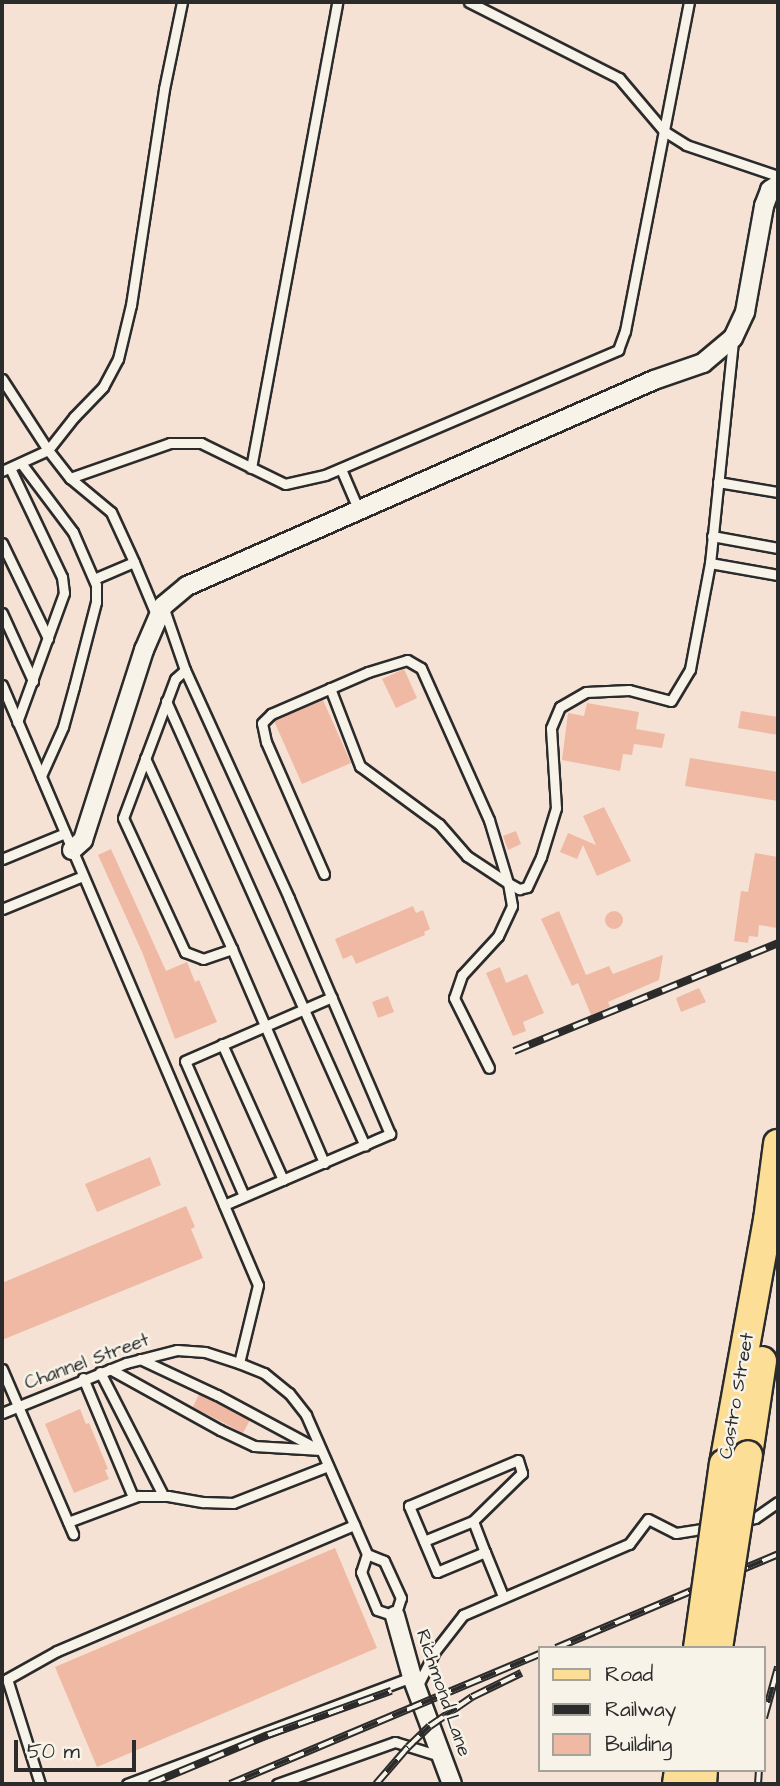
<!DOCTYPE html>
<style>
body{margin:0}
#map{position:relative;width:780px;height:1786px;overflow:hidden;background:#f5e2d4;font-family:"Architects Daughter",sans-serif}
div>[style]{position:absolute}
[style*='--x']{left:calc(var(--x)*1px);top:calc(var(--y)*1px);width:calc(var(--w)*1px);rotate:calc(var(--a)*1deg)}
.building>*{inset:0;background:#f0b9a4}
.round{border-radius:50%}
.roads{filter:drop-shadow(2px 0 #2b2b2b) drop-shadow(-2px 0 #2b2b2b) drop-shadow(0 2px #2b2b2b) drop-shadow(0 -2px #2b2b2b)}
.service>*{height:9px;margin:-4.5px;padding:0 4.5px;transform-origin:4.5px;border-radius:4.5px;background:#f7f3e8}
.minor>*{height:18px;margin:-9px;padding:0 9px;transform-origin:9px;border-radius:9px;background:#f7f3e8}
.primary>*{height:28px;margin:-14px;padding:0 14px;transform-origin:14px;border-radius:14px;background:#fcde96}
.rail>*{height:8px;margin-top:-4px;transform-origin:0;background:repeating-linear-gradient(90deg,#f7f3e8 0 16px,#2b2b2b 0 32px);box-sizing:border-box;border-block:2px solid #2b2b2b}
.bridges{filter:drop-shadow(2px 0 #2b2b2b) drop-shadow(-2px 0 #2b2b2b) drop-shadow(0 2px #2b2b2b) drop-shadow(0 -2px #2b2b2b)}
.primary-bridge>*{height:28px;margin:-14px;padding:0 14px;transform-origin:14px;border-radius:14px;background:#fcde96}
span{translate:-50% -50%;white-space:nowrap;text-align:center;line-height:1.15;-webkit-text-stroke:5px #f7f3e8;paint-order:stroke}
.street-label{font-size:19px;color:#2b2b2b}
.frame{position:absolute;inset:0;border:4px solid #2b2b2b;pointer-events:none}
.legend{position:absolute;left:538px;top:1646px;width:228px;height:126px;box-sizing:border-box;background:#f7f3e8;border:2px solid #a5a39c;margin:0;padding:9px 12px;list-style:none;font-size:21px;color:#2b2b2b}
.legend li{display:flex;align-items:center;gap:14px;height:35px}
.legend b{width:35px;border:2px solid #a5a39c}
.scale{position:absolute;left:14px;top:1740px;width:122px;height:32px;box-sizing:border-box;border:4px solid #2b2b2b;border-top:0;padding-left:9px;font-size:21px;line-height:24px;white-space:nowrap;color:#2b2b2b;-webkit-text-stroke:5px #f7f3e8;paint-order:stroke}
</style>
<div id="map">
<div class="building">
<i style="clip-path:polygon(404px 669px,417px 698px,396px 708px,382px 679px)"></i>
<i style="clip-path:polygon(323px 700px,351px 763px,302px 784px,274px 721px)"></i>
<i style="clip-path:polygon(587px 703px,639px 712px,636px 729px,665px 734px,662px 748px,634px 744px,632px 755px,623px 754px,620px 771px,562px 760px,568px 713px,584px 716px)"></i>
<i style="clip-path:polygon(741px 711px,778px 717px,778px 735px,738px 728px)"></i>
<i style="clip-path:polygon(690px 758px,778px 772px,778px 801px,685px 786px)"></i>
<i style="clip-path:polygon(604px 807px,631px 861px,597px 876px,583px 845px,577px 859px,560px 852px,568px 833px,596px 845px,583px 816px)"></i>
<i style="clip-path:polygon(516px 831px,521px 844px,508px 850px,503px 836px)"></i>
<i style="clip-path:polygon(111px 849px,166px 971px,187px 962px,195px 982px,199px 980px,217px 1022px,175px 1039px,142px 952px,98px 855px)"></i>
<i style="clip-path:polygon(755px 853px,778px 857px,777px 928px,759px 925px,758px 937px,749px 936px,748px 943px,734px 941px,741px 891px,748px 892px)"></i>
<i style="clip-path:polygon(413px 906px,416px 913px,423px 910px,430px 929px,424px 932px,425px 935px,356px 964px,352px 955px,343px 959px,335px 939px)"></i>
<i class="round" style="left:605px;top:911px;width:18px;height:18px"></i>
<i style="clip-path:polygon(559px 911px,586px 975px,609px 966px,613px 974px,663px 955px,659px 980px,608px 1002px,610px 1007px,591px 1015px,578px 983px,572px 986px,541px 919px)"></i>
<i style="clip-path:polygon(500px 967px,506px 983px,527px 974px,544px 1013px,523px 1022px,526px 1031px,513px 1036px,486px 973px)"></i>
<i style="clip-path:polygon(699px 988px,706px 1002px,681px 1012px,676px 998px)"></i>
<i style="clip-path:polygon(388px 996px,394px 1012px,378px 1018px,372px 1002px)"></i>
<i style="clip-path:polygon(150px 1157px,161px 1185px,97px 1212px,85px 1184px)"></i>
<i style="clip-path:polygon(186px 1206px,195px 1227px,191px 1229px,203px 1258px,2px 1340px,2px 1283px)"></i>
<i style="clip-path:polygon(199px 1394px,250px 1420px,243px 1433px,193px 1407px)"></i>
<i style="clip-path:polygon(80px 1409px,86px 1424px,89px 1423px,108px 1469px,105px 1470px,109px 1479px,74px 1493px,45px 1424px)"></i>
<i style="clip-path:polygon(335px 1548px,377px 1648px,97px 1767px,55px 1667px)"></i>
</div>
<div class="roads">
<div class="service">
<i style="--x:469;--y:2;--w:168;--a:26.9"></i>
<i style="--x:619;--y:78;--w:70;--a:49.7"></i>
<i style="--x:664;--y:131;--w:26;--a:32"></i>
<i style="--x:686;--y:145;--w:97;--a:18.6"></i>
<i style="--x:733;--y:341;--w:223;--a:95.9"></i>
<i style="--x:710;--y:563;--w:69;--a:10"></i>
<i style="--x:2;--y:379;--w:85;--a:57.1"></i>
<i style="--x:48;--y:450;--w:42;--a:-51.8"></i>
<i style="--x:74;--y:417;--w:42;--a:-46"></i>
<i style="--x:103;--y:387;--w:32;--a:-62"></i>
<i style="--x:118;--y:359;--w:56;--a:-76.5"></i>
<i style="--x:131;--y:305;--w:219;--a:-81.3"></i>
<i style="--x:164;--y:89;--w:89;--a:-78.3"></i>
<i style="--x:21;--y:463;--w:86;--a:53"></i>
<i style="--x:73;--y:532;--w:58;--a:66.5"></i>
<i style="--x:96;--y:585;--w:17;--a:90"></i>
<i style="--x:96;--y:602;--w:88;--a:104.5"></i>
<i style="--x:74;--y:687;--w:41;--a:105.4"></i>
<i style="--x:63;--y:727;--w:54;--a:114.2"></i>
<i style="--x:10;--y:468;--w:121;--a:64.5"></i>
<i style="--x:62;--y:577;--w:16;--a:83"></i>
<i style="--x:64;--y:593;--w:137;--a:110"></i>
<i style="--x:251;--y:468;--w:474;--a:-79.5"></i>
<i style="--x:341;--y:469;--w:46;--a:66.8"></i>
<i style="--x:2;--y:471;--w:51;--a:-24.5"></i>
<i style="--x:48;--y:450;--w:36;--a:52"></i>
<i style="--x:70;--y:478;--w:106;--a:-19.3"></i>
<i style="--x:170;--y:443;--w:31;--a:0"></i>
<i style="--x:201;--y:443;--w:93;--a:26"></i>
<i style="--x:285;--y:484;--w:41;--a:-12.7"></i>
<i style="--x:325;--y:475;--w:319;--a:-23.1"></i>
<i style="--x:618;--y:350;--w:20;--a:-70"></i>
<i style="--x:625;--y:331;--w:335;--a:-79"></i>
<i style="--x:70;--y:478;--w:53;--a:39.7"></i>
<i style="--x:111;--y:512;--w:55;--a:65.3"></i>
<i style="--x:718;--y:482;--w:61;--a:9.5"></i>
<i style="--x:712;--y:536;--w:67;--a:10.3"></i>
<i style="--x:2;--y:543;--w:106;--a:64.2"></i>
<i style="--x:94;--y:579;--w:43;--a:-23"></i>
<i style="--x:134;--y:562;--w:60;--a:67.3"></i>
<i style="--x:164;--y:609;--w:65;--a:71"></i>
<i style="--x:2;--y:613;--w:75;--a:65.5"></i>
<i style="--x:2;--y:685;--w:652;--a:66.89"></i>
<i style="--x:258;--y:1285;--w:80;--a:103.7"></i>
<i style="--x:330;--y:688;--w:84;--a:69"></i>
<i style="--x:360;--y:766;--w:98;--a:36.3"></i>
<i style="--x:439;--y:824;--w:43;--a:48.8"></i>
<i style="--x:467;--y:856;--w:49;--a:33.4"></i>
<i style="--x:508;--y:883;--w:23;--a:80"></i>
<i style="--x:512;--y:906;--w:33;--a:115"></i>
<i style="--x:498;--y:936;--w:53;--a:132.7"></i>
<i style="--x:462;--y:975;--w:24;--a:109"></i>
<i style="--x:454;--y:998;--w:78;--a:63.4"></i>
<i style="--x:166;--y:701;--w:487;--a:65.9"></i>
<i style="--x:145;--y:758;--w:210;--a:65.5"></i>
<i style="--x:2;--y:859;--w:68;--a:-22.4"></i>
<i style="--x:324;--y:874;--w:144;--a:-113.7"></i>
<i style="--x:266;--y:742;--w:19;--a:-102"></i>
<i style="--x:262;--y:723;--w:13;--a:-45"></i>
<i style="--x:271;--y:714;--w:106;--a:-23.4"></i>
<i style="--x:368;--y:672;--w:41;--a:-17.1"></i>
<i style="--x:407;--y:660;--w:16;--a:30"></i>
<i style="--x:421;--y:668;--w:167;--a:65.9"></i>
<i style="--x:489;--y:820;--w:66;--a:73.2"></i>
<i style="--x:508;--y:883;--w:13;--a:29"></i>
<i style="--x:519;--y:889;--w:8;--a:-14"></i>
<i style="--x:527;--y:887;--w:33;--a:-65"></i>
<i style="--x:541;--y:857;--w:51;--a:-73"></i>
<i style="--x:556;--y:808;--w:80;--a:-93.6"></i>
<i style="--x:551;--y:728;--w:23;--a:-67"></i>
<i style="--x:560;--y:707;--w:30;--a:-30"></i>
<i style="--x:586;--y:692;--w:43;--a:-2.7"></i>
<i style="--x:629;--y:690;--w:43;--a:14.7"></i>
<i style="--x:671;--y:701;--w:37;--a:-59"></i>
<i style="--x:690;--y:669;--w:108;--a:-79.3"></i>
<i style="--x:2;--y:909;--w:87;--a:-22.2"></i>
<i style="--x:222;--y:1044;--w:149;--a:65.8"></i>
<i style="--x:244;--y:1196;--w:147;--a:-113.6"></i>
<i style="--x:185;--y:1061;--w:160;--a:-23.5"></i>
<i style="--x:224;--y:1205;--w:181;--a:-23.2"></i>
<i style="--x:390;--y:1134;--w:257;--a:-113.2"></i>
<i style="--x:289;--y:898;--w:251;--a:-114.5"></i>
<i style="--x:185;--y:670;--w:13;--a:138"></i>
<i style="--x:175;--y:679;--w:148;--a:110.5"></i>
<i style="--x:123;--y:818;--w:148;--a:65.2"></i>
<i style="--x:185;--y:952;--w:19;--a:21"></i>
<i style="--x:203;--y:959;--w:31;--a:-19"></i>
<i style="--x:232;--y:949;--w:233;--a:66.7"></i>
<i style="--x:140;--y:1359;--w:85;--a:25.1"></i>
<i style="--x:217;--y:1395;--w:112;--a:28.2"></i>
<i style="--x:2;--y:1369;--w:180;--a:66.7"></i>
<i style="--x:110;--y:1369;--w:126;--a:29"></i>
<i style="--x:220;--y:1430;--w:38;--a:25"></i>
<i style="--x:254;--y:1446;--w:67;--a:3.4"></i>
<i style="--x:100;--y:1372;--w:138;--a:62.9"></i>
<i style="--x:83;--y:1378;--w:129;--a:67.2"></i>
<i style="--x:2;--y:1413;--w:134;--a:-22"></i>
<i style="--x:126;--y:1363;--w:53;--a:-14.3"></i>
<i style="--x:177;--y:1350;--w:28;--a:4"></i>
<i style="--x:205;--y:1352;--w:36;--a:18"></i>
<i style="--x:239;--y:1363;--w:27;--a:22"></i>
<i style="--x:264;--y:1373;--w:32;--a:39"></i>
<i style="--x:289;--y:1393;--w:28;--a:52"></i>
<i style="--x:306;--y:1415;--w:152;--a:66.3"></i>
<i style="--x:367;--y:1554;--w:19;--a:108"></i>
<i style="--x:361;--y:1572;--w:41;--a:67.2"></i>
<i style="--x:377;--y:1610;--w:19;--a:18"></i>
<i style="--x:395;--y:1616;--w:19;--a:-72"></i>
<i style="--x:401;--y:1598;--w:41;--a:-114.7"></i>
<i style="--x:384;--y:1561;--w:18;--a:-158"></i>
<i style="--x:740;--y:1521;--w:15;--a:-11"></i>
<i style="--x:755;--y:1518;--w:28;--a:-35"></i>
<i style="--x:68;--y:1522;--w:75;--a:-20.4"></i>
<i style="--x:138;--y:1496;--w:30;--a:0"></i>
<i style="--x:168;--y:1496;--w:36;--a:10"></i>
<i style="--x:203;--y:1502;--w:30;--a:2"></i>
<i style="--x:233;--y:1503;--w:102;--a:-21.3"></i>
<i style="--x:424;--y:1541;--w:53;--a:-22.2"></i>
<i style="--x:485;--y:1552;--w:52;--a:157.4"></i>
<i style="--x:437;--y:1572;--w:72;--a:-113"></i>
<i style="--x:409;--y:1506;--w:118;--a:-22.9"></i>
<i style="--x:518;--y:1460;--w:14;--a:73"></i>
<i style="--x:522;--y:1473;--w:69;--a:135.6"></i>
<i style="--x:473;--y:1521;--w:33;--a:69"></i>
<i style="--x:485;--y:1552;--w:48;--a:67.8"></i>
<i style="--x:417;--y:1687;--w:40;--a:-63.4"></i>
<i style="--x:435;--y:1651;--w:46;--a:-52.1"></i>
<i style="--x:463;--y:1615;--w:181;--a:-23.2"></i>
<i style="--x:629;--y:1544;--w:31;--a:-53"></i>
<i style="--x:648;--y:1519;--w:31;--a:27"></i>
<i style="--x:676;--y:1533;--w:33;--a:-9"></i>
<i style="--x:40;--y:1784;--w:110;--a:-107.4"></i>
<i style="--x:7;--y:1679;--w:57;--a:-29.2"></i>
<i style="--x:57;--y:1651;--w:323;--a:-23"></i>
<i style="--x:127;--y:1784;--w:304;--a:-20.6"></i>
<i style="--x:277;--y:1784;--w:125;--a:-19.6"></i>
<i style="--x:395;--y:1742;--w:47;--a:17.3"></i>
</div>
<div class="minor">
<i style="--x:72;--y:850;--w:15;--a:-42"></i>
<i style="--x:83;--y:840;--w:200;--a:-72.2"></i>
<i style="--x:144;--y:650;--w:48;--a:-66.6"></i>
<i style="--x:163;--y:606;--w:31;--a:-40"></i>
<i style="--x:187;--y:586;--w:510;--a:-23.8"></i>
<i style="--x:654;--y:380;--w:52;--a:-19.1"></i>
<i style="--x:703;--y:363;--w:39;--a:-40"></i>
<i style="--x:733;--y:338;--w:29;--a:-65"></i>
<i style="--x:745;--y:312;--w:108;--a:-79.8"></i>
<i style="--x:764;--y:206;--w:17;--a:-69"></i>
<i style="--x:770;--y:190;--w:9;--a:-32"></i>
<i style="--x:395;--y:1616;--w:63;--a:74.4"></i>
<i style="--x:412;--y:1677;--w:114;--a:69.5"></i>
</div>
<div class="primary">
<i style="--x:748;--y:1455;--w:95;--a:-81.5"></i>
<i style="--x:724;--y:1464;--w:248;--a:-79.8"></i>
<i style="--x:768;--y:1220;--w:77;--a:-82.5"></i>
<i style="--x:677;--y:1784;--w:14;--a:-82"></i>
<i style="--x:702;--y:1784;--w:14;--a:-86"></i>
</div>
</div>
<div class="rail">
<i style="--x:514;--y:1051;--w:285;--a:-22.2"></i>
<i style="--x:556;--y:1648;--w:241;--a:-22.9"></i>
<i style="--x:764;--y:1718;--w:53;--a:-74.6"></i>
<i style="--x:150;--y:1784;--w:128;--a:-22.6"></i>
<i style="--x:268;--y:1735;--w:131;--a:-19.7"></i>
<i style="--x:230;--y:1784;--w:336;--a:-22.8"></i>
<i style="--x:376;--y:1784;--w:49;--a:-49.1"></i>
<i style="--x:408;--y:1747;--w:30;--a:-44"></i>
<i style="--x:430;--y:1726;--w:51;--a:-34.6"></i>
<i style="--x:472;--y:1697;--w:55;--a:-26.1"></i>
<i style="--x:758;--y:1784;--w:14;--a:-86"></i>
</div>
<div class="bridges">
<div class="primary-bridge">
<i style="--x:698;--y:1648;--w:186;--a:-82"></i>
<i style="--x:718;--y:1648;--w:195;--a:-81.2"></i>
</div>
</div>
<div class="street-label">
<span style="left:87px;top:1362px;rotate:-20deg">Channel Street</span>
<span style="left:737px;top:1396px;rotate:-80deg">Castro Street</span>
<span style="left:443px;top:1693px;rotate:71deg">Richmond Lane</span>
</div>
<div class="frame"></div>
<ul class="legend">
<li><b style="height:9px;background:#fcde96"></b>Road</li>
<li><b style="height:9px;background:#2b2b2b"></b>Railway</li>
<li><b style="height:19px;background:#f0b9a4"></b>Building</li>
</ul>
<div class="scale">50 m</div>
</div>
